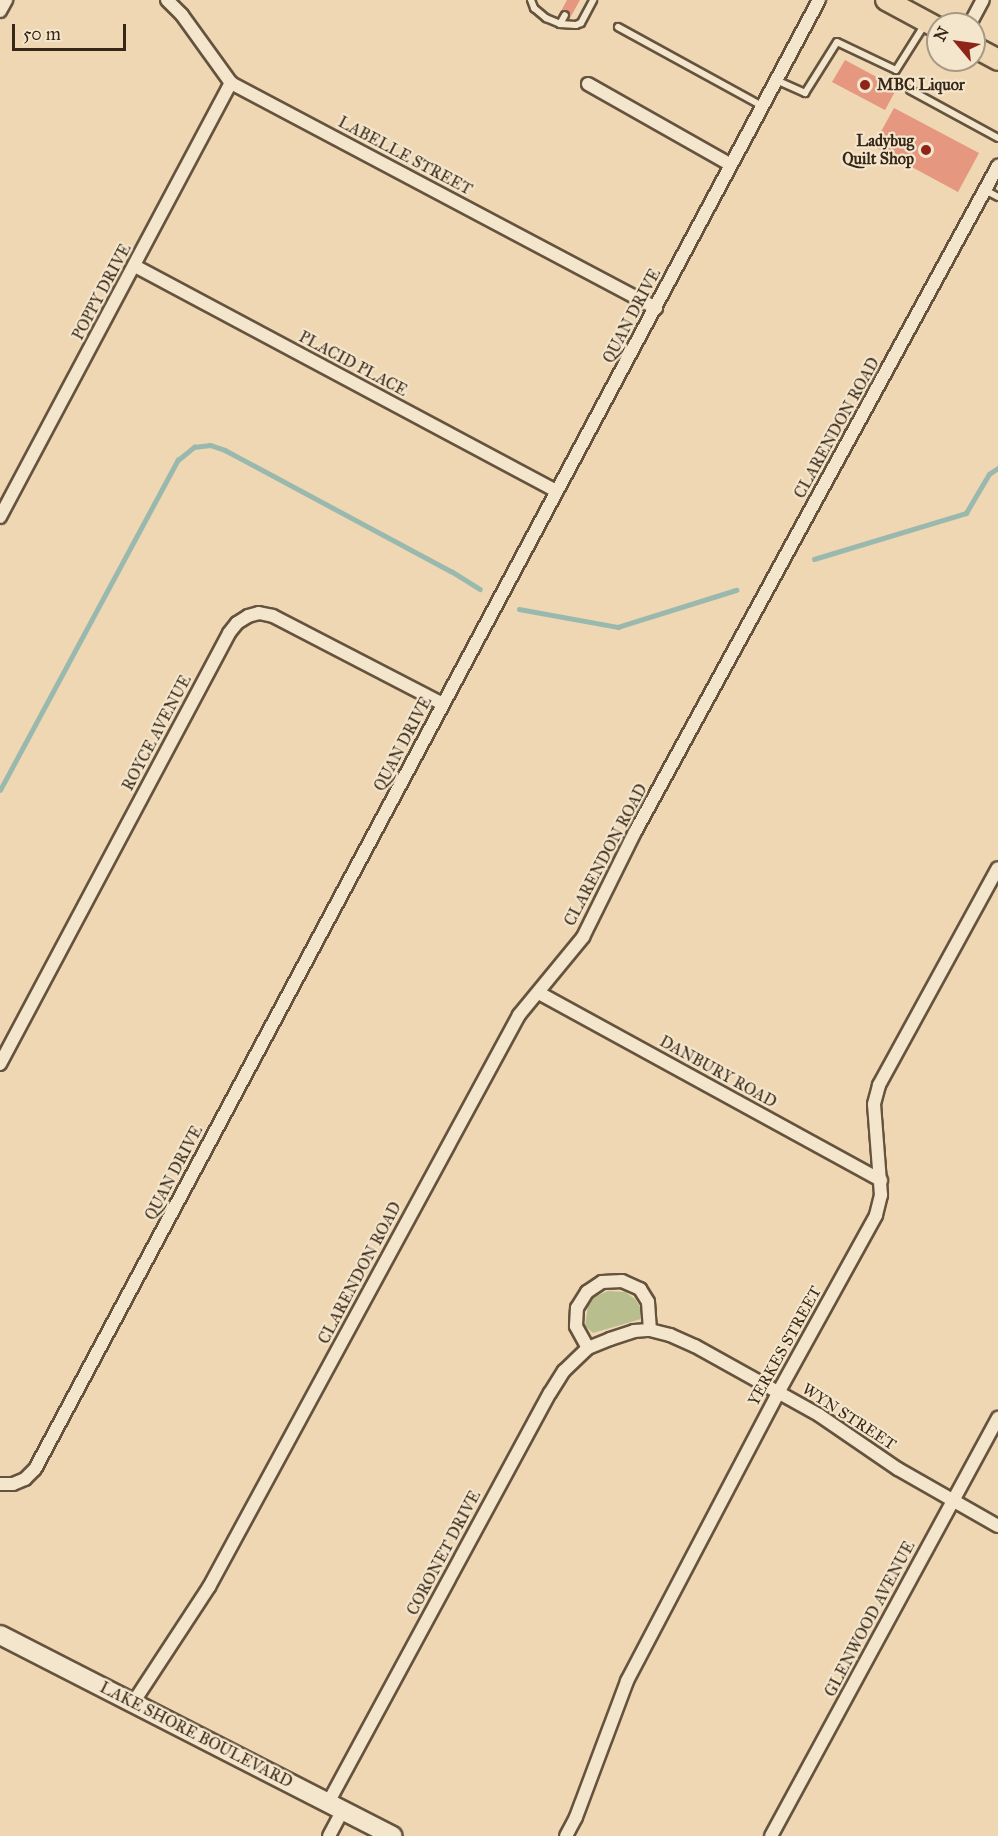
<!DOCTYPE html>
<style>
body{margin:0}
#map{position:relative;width:998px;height:1836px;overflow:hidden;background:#eed7b2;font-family:"IM FELL Great Primer",serif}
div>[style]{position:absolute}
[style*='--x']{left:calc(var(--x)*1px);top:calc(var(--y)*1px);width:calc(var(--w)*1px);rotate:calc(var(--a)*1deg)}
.green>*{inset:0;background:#b8be8d}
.stream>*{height:4.5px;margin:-2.25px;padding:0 2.25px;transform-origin:2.25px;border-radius:2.25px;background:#99b9ae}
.building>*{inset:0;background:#e59780}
.roads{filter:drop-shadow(2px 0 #65533e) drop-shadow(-2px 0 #65533e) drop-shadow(0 2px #65533e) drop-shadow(0 -2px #65533e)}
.lane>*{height:6px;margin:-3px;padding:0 3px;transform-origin:3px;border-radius:3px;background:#f4e5cd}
.street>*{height:12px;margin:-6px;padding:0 6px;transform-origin:6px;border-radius:6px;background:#f4e5cd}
.secondary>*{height:18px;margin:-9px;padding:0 9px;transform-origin:9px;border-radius:9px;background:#f4e5cd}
.primary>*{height:20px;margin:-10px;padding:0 10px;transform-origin:10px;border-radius:10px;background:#eed7b2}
.dots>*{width:16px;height:16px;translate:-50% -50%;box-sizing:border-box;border:3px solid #f4e5cd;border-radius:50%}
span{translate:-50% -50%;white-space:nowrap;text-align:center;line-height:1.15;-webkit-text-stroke:4.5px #f4e5cd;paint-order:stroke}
.poi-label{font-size:16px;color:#372717;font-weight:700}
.left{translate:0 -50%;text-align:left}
.right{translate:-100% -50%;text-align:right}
.street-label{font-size:16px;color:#372717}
.north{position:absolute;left:926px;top:12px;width:60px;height:60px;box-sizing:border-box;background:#f4e5cd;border:2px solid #a89984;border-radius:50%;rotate:299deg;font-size:16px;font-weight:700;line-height:24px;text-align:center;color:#372717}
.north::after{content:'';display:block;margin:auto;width:21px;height:27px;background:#8f2418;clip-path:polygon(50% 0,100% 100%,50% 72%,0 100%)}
.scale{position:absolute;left:12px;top:24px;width:114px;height:27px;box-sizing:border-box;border:3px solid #372717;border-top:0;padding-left:8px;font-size:18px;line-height:21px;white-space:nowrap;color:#372717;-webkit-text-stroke:4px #f4e5cd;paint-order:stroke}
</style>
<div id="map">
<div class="green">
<i style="clip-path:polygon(608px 1291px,625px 1292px,635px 1299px,642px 1310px,641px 1319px,593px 1333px,585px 1326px,588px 1306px,594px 1297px)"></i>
</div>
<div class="stream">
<i style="--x:814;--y:559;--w:159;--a:-16.8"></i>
<i style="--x:966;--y:513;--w:45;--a:-59.5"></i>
<i style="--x:989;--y:474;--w:11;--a:-34"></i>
<i style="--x:519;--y:609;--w:101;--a:10.3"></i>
<i style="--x:618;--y:627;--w:124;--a:-17.4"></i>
<i style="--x:0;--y:790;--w:375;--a:-61.7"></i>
<i style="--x:178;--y:460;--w:21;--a:-39"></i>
<i style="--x:194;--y:447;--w:16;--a:-7"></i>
<i style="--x:210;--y:445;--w:16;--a:18"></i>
<i style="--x:225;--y:450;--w:256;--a:28.2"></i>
<i style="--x:451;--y:571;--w:34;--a:32"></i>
</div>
<div class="building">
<i style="clip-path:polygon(567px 0,580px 0,570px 18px,567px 10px,560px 13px)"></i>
<i style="clip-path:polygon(845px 60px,897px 88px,885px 110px,832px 82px)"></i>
<i style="clip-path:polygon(894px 108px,979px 153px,958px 192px,873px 146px)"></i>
</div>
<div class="roads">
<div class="lane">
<i style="--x:531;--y:0;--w:9;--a:69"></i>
<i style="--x:534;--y:8;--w:16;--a:40"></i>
<i style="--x:546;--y:18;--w:15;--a:23"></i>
<i style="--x:560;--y:24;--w:16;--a:4"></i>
<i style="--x:576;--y:25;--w:5;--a:-22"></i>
<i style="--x:581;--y:23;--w:26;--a:-62"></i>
<i style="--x:560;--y:24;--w:10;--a:-61"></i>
<i style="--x:618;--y:27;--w:164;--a:28.7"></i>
<i style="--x:776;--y:80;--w:32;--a:24"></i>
<i style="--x:805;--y:93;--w:60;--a:-57.9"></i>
<i style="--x:837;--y:42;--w:65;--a:25.4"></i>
<i style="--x:896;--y:70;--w:54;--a:-57.8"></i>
<i style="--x:910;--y:90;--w:100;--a:28.6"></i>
<i style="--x:985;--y:190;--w:15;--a:28"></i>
</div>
<div class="street">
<i style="--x:167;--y:0;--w:21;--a:45"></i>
<i style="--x:182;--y:15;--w:84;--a:54.2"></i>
<i style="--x:231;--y:83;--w:481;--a:27.9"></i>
<i style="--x:0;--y:11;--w:13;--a:-61"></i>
<i style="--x:970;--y:24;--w:27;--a:-62"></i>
<i style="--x:588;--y:84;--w:164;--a:29.5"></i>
<i style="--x:135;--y:266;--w:478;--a:28.1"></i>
<i style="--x:0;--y:517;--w:492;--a:-62"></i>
<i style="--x:539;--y:993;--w:390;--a:28.7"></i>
<i style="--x:0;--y:1064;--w:488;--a:-62"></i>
<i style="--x:229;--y:633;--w:13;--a:-51"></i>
<i style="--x:237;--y:623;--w:13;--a:-32"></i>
<i style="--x:248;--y:616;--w:11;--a:-15"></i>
<i style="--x:259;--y:613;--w:14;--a:12"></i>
<i style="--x:273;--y:616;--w:191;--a:27.4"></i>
<i style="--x:588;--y:1348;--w:25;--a:-119"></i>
<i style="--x:576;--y:1326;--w:18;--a:-87"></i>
<i style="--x:577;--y:1308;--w:19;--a:-58"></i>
<i style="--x:587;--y:1292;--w:18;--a:-34"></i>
<i style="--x:602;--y:1282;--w:20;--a:-3"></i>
<i style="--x:622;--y:1281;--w:20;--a:24"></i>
<i style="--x:640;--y:1289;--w:15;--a:58"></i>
<i style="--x:648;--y:1302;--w:28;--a:86"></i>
<i style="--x:0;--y:1484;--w:13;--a:0"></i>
<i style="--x:13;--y:1484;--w:13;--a:-23"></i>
<i style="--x:25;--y:1479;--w:14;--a:-45"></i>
<i style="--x:35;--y:1469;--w:1665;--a:-61.91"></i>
<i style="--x:133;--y:1703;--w:139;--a:-56.8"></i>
<i style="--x:209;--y:1587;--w:651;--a:-61.54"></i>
<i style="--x:519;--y:1015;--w:101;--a:-50.6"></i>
<i style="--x:583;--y:937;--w:117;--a:-63.7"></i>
<i style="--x:635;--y:832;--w:759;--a:-61.41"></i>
<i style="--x:328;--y:1803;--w:466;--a:-61.6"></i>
<i style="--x:550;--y:1393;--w:26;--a:-58"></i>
<i style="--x:564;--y:1371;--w:33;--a:-44"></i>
<i style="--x:588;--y:1348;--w:24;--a:-22"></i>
<i style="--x:610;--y:1339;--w:25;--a:-18"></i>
<i style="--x:634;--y:1331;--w:16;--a:-4"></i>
<i style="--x:650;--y:1330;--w:21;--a:14"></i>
<i style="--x:670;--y:1335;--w:27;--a:24"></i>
<i style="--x:695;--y:1346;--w:142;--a:29.1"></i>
<i style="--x:819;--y:1415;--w:96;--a:34.4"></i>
<i style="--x:898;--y:1469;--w:115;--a:29.7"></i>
<i style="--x:329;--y:1836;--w:30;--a:-62"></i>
<i style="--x:566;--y:1836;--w:21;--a:-62"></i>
<i style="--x:576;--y:1817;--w:145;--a:-69.4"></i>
<i style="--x:627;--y:1681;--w:327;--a:-62.3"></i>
<i style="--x:779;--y:1391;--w:201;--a:-61.1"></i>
<i style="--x:876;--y:1215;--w:21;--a:-76"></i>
<i style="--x:881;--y:1195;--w:91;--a:-94.4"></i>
<i style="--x:874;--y:1104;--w:20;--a:-75"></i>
<i style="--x:879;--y:1085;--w:247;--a:-61.3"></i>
<i style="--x:771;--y:1836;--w:476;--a:-61.5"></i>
</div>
<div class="secondary">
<i style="--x:0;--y:1635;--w:441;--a:27.1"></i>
</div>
<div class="primary">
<i style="--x:886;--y:0;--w:59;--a:28.3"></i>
<i style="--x:974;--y:47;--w:27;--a:28"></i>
</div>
</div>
<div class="dots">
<i style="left:865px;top:85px;background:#8f2418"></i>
<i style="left:926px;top:150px;background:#8f2418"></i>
</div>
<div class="poi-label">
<span class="left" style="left:877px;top:85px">MBC Liquor</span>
<span class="right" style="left:914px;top:150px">Ladybug<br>Quilt Shop</span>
</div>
<div class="street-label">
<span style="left:405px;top:156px;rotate:28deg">LABELLE STREET</span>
<span style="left:102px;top:292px;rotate:-62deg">POPPY DRIVE</span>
<span style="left:632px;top:316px;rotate:-62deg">QUAN DRIVE</span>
<span style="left:353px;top:364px;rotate:28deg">PLACID PLACE</span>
<span style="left:837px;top:428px;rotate:-61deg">CLARENDON ROAD</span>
<span style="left:157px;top:733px;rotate:-62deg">ROYCE AVENUE</span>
<span style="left:403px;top:744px;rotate:-62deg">QUAN DRIVE</span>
<span style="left:606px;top:855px;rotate:-62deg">CLARENDON ROAD</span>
<span style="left:718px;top:1072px;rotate:29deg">DANBURY ROAD</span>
<span style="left:174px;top:1173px;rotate:-62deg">QUAN DRIVE</span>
<span style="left:360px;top:1273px;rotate:-62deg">CLARENDON ROAD</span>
<span style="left:785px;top:1346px;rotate:-61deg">YERKES STREET</span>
<span style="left:849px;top:1417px;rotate:33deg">WYN STREET</span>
<span style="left:444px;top:1553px;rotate:-62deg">CORONET DRIVE</span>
<span style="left:870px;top:1619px;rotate:-62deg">GLENWOOD AVENUE</span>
<span style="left:196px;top:1735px;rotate:27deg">LAKE SHORE BOULEVARD</span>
</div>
<div class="north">N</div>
<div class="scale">50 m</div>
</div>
